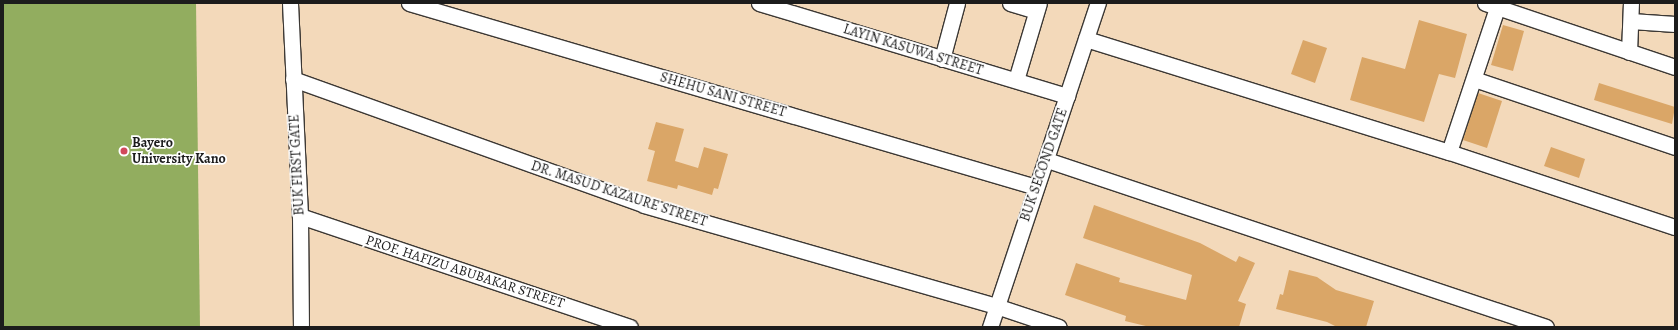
<!DOCTYPE html>
<style>
body{margin:0}
#map{position:relative;width:1678px;height:330px;overflow:hidden;background:#f3d9ba;font-family:Alegreya,serif}
div>[style]{position:absolute}
[style*='--x']{left:calc(var(--x)*1px);top:calc(var(--y)*1px);width:calc(var(--w)*1px);rotate:calc(var(--a)*1deg)}
.forest>*{inset:0;background:#92ad5f}
.building>*{inset:0;background:#daa667}
.roads{filter:drop-shadow(1px 0 #3c3834) drop-shadow(-1px 0 #3c3834) drop-shadow(0 1px #3c3834) drop-shadow(0 -1px #3c3834)}
.minor>*{height:15px;margin:-7.5px;padding:0 7.5px;transform-origin:7.5px;border-radius:7.5px;background:#fff}
.dots>*{width:11px;height:11px;translate:-50% -50%;box-sizing:border-box;border:2px solid #fff;border-radius:50%}
span{translate:-50% -50%;white-space:nowrap;text-align:center;line-height:1.15;-webkit-text-stroke:3.5px #fff;paint-order:stroke}
.street-label{font-size:14px;color:#1c1c1c}
.poi-label{font-size:14px;color:#1c1c1c;font-weight:700}
.left{translate:0 -50%;text-align:left}
.frame{position:absolute;inset:0;border:4px solid #1c1c1c;pointer-events:none}
</style>
<div id="map">
<div class="forest">
<i style="clip-path:polygon(3px 3px,196px 3px,200px 327px,3px 327px)"></i>
</div>
<div class="building">
<i style="clip-path:polygon(1419px 20px,1467px 34px,1455px 78px,1439px 74px,1424px 122px,1350px 100px,1362px 57px,1405px 69px)"></i>
<i style="clip-path:polygon(1503px 25px,1524px 31px,1513px 71px,1491px 65px)"></i>
<i style="clip-path:polygon(1303px 40px,1327px 48px,1315px 83px,1291px 74px)"></i>
<i style="clip-path:polygon(1599px 83px,1675px 107px,1672px 124px,1594px 100px)"></i>
<i style="clip-path:polygon(1478px 93px,1502px 101px,1487px 148px,1463px 140px)"></i>
<i style="clip-path:polygon(656px 122px,684px 129px,675px 161px,698px 168px,704px 147px,728px 154px,718px 189px,714px 188px,712px 195px,678px 185px,677px 189px,647px 181px,655px 151px,648px 149px)"></i>
<i style="clip-path:polygon(1551px 147px,1585px 159px,1579px 178px,1544px 166px)"></i>
<i style="clip-path:polygon(1094px 205px,1200px 243px,1236px 262px,1239px 256px,1255px 263px,1238px 301px,1246px 304px,1239px 327px,1150px 327px,1125px 321px,1126px 316px,1065px 295px,1076px 263px,1120px 278px,1119px 282px,1186px 300px,1192px 275px,1083px 238px)"></i>
<i style="clip-path:polygon(1289px 270px,1317px 277px,1336px 290px,1374px 301px,1366px 327px,1337px 327px,1327px 322px,1276px 309px,1280px 294px,1283px 295px)"></i>
</div>
<div class="roads">
<div class="minor">
<i style="--x:290;--y:3;--w:213;--a:87.3"></i>
<i style="--x:300;--y:216;--w:111;--a:89.5"></i>
<i style="--x:409;--y:3;--w:653;--a:16.35"></i>
<i style="--x:759;--y:3;--w:322;--a:16.8"></i>
<i style="--x:1010;--y:3;--w:27;--a:17"></i>
<i style="--x:1485;--y:3;--w:200;--a:18.6"></i>
<i style="--x:1631;--y:21;--w:44;--a:3.9"></i>
<i style="--x:1086;--y:39;--w:380;--a:17.3"></i>
<i style="--x:1449;--y:152;--w:238;--a:18.4"></i>
<i style="--x:1629;--y:52;--w:49;--a:-87.7"></i>
<i style="--x:942;--y:59;--w:58;--a:-75"></i>
<i style="--x:293;--y:79;--w:373;--a:19.7"></i>
<i style="--x:644;--y:205;--w:366;--a:16"></i>
<i style="--x:996;--y:306;--w:66;--a:18.4"></i>
<i style="--x:1474;--y:79;--w:212;--a:18.7"></i>
<i style="--x:1016;--y:80;--w:80;--a:-73.4"></i>
<i style="--x:1449;--y:152;--w:152;--a:-71.6"></i>
<i style="--x:1047;--y:160;--w:526;--a:18.5"></i>
<i style="--x:300;--y:216;--w:348;--a:18.6"></i>
<i style="--x:990;--y:327;--w:342;--a:-71.6"></i>
</div>
</div>
<div class="dots">
<i style="left:124px;top:151px;background:#d1495b"></i>
</div>
<div class="street-label">
<span style="left:913px;top:50px;rotate:17deg">LAYIN KASUWA STREET</span>
<span style="left:723px;top:95px;rotate:16deg">SHEHU SANI STREET</span>
<span style="left:297px;top:165px;rotate:-93deg">BUK FIRST GATE</span>
<span style="left:1044px;top:165px;rotate:-71deg">BUK SECOND GATE</span>
<span style="left:619px;top:194px;rotate:18deg">DR. MASUD KAZAURE STREET</span>
<span style="left:465px;top:272px;rotate:18deg">PROF. HAFIZU ABUBAKAR STREET</span>
</div>
<div class="poi-label">
<span class="left" style="left:132px;top:151px">Bayero<br>University Kano</span>
</div>
<div class="frame"></div>
</div>
